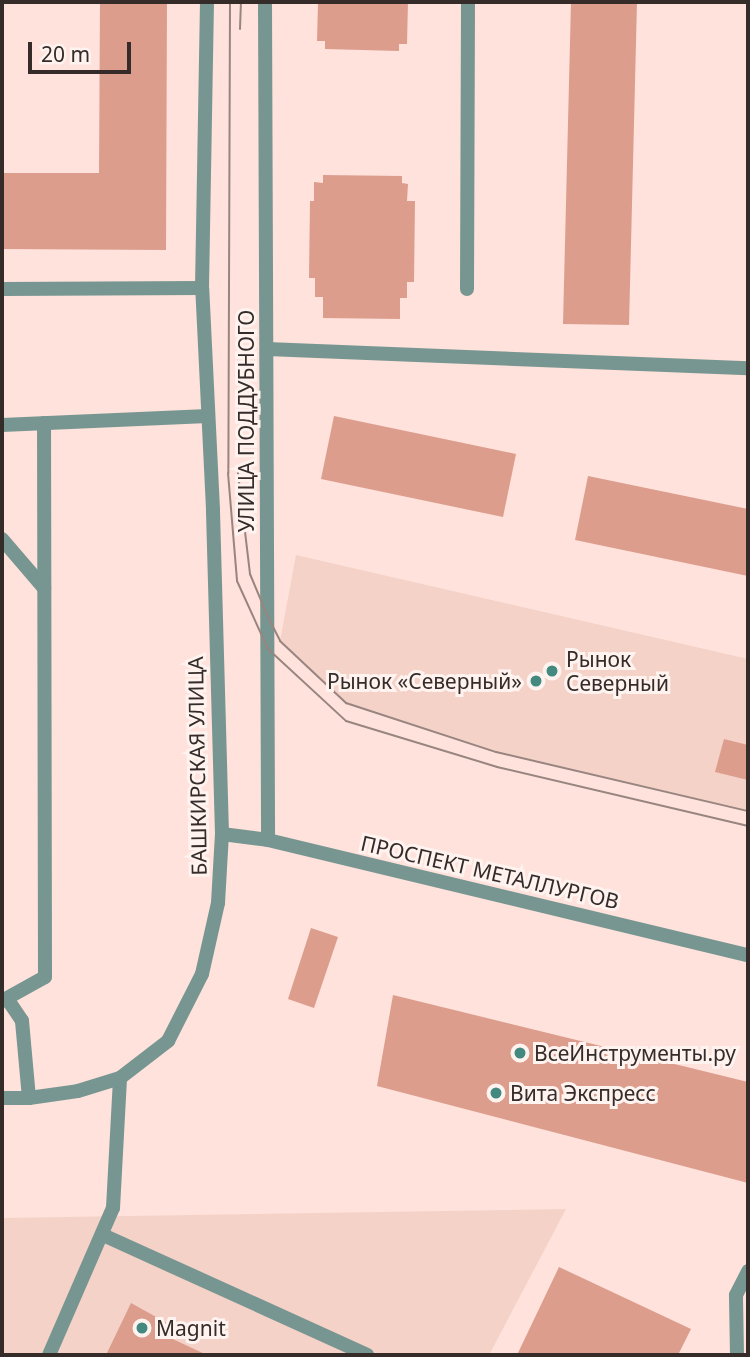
<!DOCTYPE html>
<meta charset="utf-8">
<style>
body{margin:0}
#map{position:relative;width:750px;height:1357px;overflow:hidden;background:#fee2db;font-family:"Noto Sans",sans-serif}
div>[style]{position:absolute}
[style*='--x']{left:calc(var(--x)*1px);top:calc(var(--y)*1px);width:calc(var(--w)*1px);rotate:calc(var(--a)*1deg)}
.built>*{inset:0;background:#f4d2c8}
.building>*{inset:0;background:#dc9d8d}
.service>*{height:14px;margin:-7px;padding:0 7px;transform-origin:7px;border-radius:7px;background:#779691}
.minor>*{height:14px;margin:-7px;padding:0 7px;transform-origin:7px;border-radius:7px;background:#779691}
.tram>*{height:2px;margin:-1px;padding:0 1px;transform-origin:1px;border-radius:1px;background:#988580}
.dots>*{width:19px;height:19px;translate:-50% -50%;box-sizing:border-box;border:4px solid #fff3f0;border-radius:50%}
span{translate:-50% -50%;white-space:nowrap;text-align:center;line-height:1.15;-webkit-text-stroke:6px #fff3f0;paint-order:stroke}
.street-label{font-size:21px;color:#352b28}
.poi-label{font-size:21px;color:#352b28}
.left{translate:0 -50%;text-align:left}
.right{translate:-100% -50%;text-align:right}
.frame{position:absolute;inset:0;border:4px solid #352b28;pointer-events:none}
.scale{position:absolute;left:28px;top:42px;width:103px;height:32px;box-sizing:border-box;border:4px solid #352b28;border-top:0;padding-left:9px;font-size:21px;line-height:24px;white-space:nowrap;color:#352b28;-webkit-text-stroke:5px #fff3f0;paint-order:stroke}
</style>
<div id="map">
<div class="built">
<i style="clip-path:polygon(296px 555px,748px 659px,748px 811px,496px 752px,346px 703px,280px 641px)"></i>
<i style="clip-path:polygon(566px 1209px,489px 1355px,2px 1355px,2px 1218px)"></i>
</div>
<div class="building">
<i style="clip-path:polygon(100px 2px,167px 2px,166px 250px,2px 249px,2px 173px,99px 173px)"></i>
<i style="clip-path:polygon(318px 2px,408px 2px,407px 44px,399px 44px,399px 51px,325px 49px,325px 41px,317px 41px)"></i>
<i style="clip-path:polygon(571px 2px,637px 2px,629px 325px,563px 324px)"></i>
<i style="clip-path:polygon(323px 175px,402px 176px,402px 183px,408px 184px,407px 201px,415px 201px,414px 282px,407px 282px,407px 298px,400px 298px,400px 319px,323px 318px,323px 297px,315px 297px,315px 278px,309px 278px,310px 201px,314px 201px,314px 182px,323px 183px)"></i>
<i style="clip-path:polygon(334px 416px,516px 454px,503px 517px,321px 479px)"></i>
<i style="clip-path:polygon(588px 476px,748px 509px,748px 576px,575px 540px)"></i>
<i style="clip-path:polygon(724px 739px,748px 745px,748px 780px,715px 772px)"></i>
<i style="clip-path:polygon(311px 928px,338px 937px,314px 1008px,288px 999px)"></i>
<i style="clip-path:polygon(393px 995px,748px 1082px,748px 1183px,377px 1086px)"></i>
<i style="clip-path:polygon(559px 1267px,691px 1329px,678px 1355px,517px 1355px)"></i>
<i style="clip-path:polygon(131px 1303px,167px 1323px,162px 1334px,207px 1355px,106px 1355px)"></i>
</div>
<div class="service">
<i style="--x:2;--y:289;--w:200;--a:-0.3"></i>
<i style="--x:467;--y:289;--w:287;--a:-89.8"></i>
<i style="--x:267;--y:349;--w:481;--a:2.3"></i>
<i style="--x:2;--y:425;--w:206;--a:-2.5"></i>
<i style="--x:2;--y:539;--w:65;--a:49.4"></i>
<i style="--x:8;--y:1000;--w:25;--a:56"></i>
<i style="--x:22;--y:1021;--w:77;--a:84.8"></i>
<i style="--x:2;--y:1001;--w:49;--a:-29.2"></i>
<i style="--x:45;--y:977;--w:554;--a:-90.1"></i>
<i style="--x:103;--y:1235;--w:290;--a:24.4"></i>
<i style="--x:49;--y:1355;--w:160;--a:-66.5"></i>
<i style="--x:113;--y:1208;--w:130;--a:-86.9"></i>
<i style="--x:737;--y:1355;--w:60;--a:-91"></i>
<i style="--x:736;--y:1295;--w:27;--a:-63"></i>
</div>
<div class="minor">
<i style="--x:265;--y:2;--w:838;--a:89.79"></i>
<i style="--x:222;--y:834;--w:46;--a:7.4"></i>
<i style="--x:268;--y:840;--w:494;--a:13.5"></i>
<i style="--x:2;--y:1098;--w:27;--a:0"></i>
<i style="--x:29;--y:1098;--w:49;--a:-8.1"></i>
<i style="--x:78;--y:1091;--w:44;--a:-17.2"></i>
<i style="--x:120;--y:1078;--w:61;--a:-37.6"></i>
<i style="--x:168;--y:1041;--w:75;--a:-63.1"></i>
<i style="--x:202;--y:974;--w:73;--a:-77.3"></i>
<i style="--x:218;--y:903;--w:69;--a:-86.7"></i>
<i style="--x:222;--y:834;--w:325;--a:-91.6"></i>
<i style="--x:213;--y:509;--w:221;--a:-92.8"></i>
<i style="--x:202;--y:288;--w:286;--a:-89"></i>
</div>
<div class="tram">
<i style="--x:230;--y:2;--w:471;--a:90.2"></i>
<i style="--x:228;--y:473;--w:108;--a:85.2"></i>
<i style="--x:237;--y:581;--w:75;--a:65.5"></i>
<i style="--x:268;--y:649;--w:106;--a:42.7"></i>
<i style="--x:346;--y:721;--w:158;--a:16.9"></i>
<i style="--x:497;--y:767;--w:258;--a:13.2"></i>
<i style="--x:240;--y:29;--w:27;--a:-88"></i>
<i style="--x:238;--y:473;--w:102;--a:83.2"></i>
<i style="--x:250;--y:574;--w:47;--a:67.3"></i>
<i style="--x:268;--y:617;--w:27;--a:63"></i>
<i style="--x:280;--y:641;--w:91;--a:43.2"></i>
<i style="--x:346;--y:703;--w:158;--a:18.1"></i>
<i style="--x:496;--y:752;--w:259;--a:13.2"></i>
</div>
<div class="dots">
<i style="left:552px;top:671px;background:#438980"></i>
<i style="left:536px;top:681px;background:#438980"></i>
<i style="left:520px;top:1053px;background:#438980"></i>
<i style="left:496px;top:1093px;background:#438980"></i>
<i style="left:142px;top:1328px;background:#438980"></i>
</div>
<div class="street-label">
<span style="left:246px;top:421px;rotate:-90deg">УЛИЦА ПОДДУБНОГО</span>
<span style="left:197px;top:766px;rotate:-91deg">БАШКИРСКАЯ УЛИЦА</span>
<span style="left:490px;top:872px;rotate:13deg">ПРОСПЕКТ МЕТАЛЛУРГОВ</span>
</div>
<div class="poi-label">
<span class="left" style="left:566px;top:671px">Рынок<br>Северный</span>
<span class="right" style="left:522px;top:681px">Рынок «Северный»</span>
<span class="left" style="left:534px;top:1053px">ВсеИнструменты.ру</span>
<span class="left" style="left:510px;top:1093px">Вита Экспресс</span>
<span class="left" style="left:156px;top:1328px">Magnit</span>
</div>
<div class="frame"></div>
<div class="scale">20 m</div>
</div>
